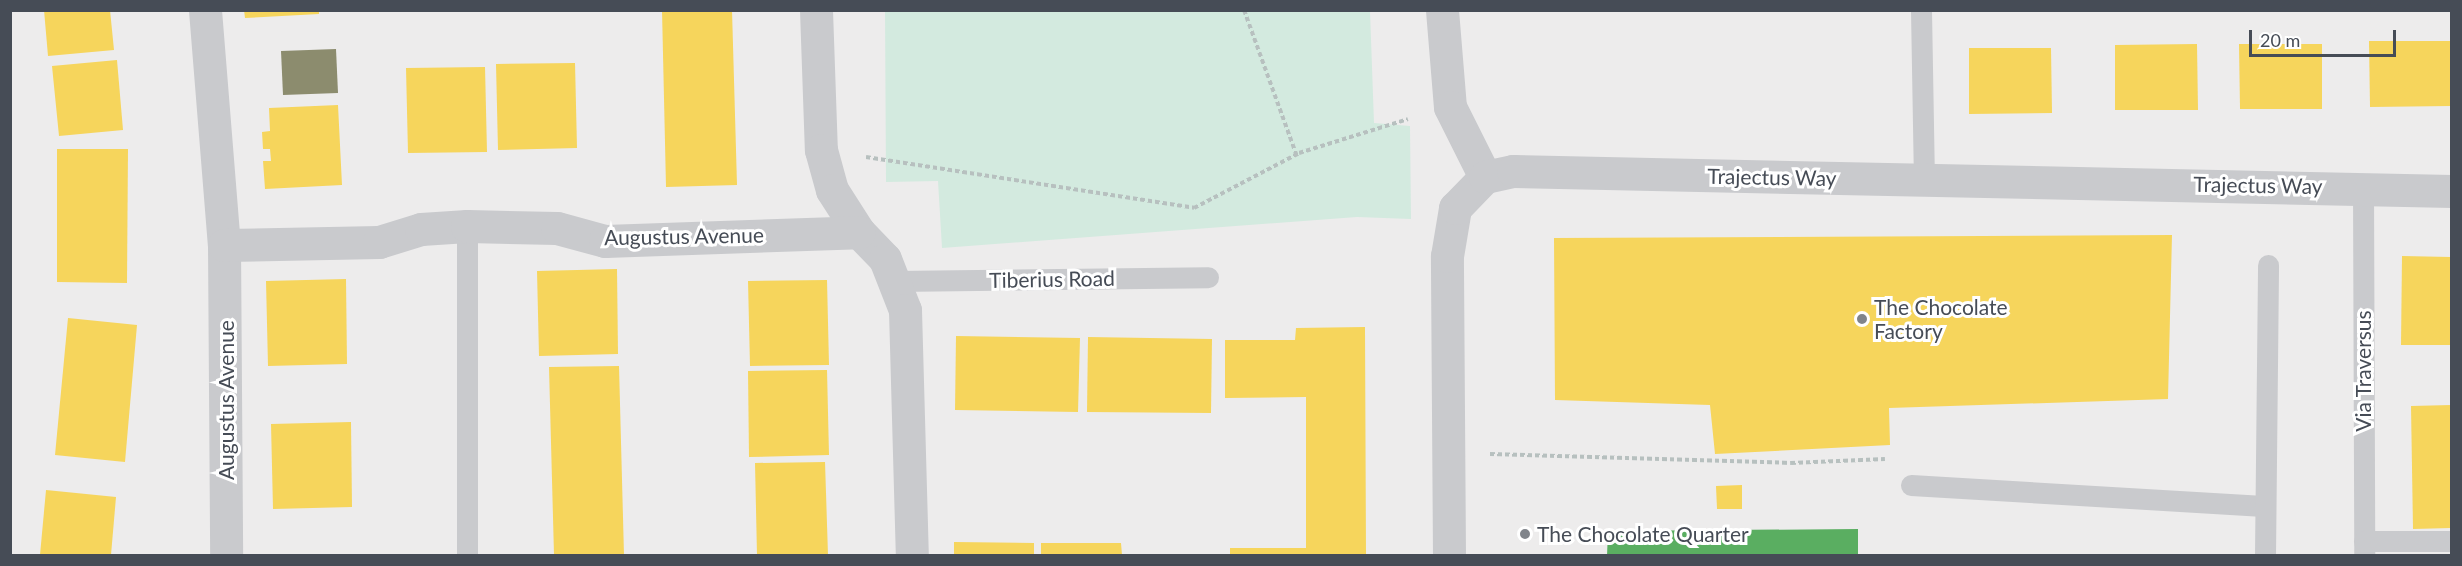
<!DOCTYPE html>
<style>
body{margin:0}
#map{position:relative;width:2462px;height:566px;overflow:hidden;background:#edecec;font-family:Lato,sans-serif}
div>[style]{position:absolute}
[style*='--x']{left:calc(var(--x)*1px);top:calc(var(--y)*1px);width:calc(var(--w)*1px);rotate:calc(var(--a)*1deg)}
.green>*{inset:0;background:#d3eadf}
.homes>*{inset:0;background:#f6d55c}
.public>*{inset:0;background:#5aae61}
.industry>*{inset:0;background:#8c8c6e}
.path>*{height:4px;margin-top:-2px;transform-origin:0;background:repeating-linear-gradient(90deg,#b7c0bf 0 4.5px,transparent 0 7.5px)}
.lane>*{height:21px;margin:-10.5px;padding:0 10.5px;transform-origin:10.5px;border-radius:10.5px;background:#c9cacd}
.street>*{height:33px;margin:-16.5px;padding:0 16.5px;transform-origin:16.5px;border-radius:16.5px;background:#c9cacd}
.dots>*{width:16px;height:16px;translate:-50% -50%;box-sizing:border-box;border:3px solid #fff;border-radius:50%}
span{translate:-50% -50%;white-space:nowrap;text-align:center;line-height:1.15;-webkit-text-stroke:6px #fff;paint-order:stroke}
.street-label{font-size:21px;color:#464c56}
.poi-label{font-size:21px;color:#464c56}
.left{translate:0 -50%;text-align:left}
.frame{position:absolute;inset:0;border:12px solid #464c56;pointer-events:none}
.scale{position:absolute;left:2249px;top:30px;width:147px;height:27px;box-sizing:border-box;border:3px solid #464c56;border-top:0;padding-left:8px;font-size:18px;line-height:21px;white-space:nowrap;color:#464c56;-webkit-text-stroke:4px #fff;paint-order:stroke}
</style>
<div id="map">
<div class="green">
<i style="clip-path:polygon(885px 11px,1370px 11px,1374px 123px,1410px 126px,1411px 219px,1357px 217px,942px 248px,938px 181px,886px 182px)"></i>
</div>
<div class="homes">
<i style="clip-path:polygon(44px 10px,110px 10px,114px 50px,48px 56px)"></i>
<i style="clip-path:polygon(244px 10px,319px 10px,319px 14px,245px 18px)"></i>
<i style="clip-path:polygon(662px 10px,732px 10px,737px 185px,666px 187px)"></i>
<i style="clip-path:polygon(2369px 41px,2451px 41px,2451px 106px,2370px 107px)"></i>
<i style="clip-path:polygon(2197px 44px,2198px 110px,2115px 110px,2115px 45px)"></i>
<i style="clip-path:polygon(2239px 44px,2322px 44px,2322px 109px,2240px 109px)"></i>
<i style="clip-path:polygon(1969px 48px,2051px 48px,2052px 113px,1969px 114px)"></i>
<i style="clip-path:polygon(117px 60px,123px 130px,59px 136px,52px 66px)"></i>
<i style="clip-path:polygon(575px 63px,577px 148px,498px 150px,496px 64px)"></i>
<i style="clip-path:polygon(485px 67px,487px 152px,408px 153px,406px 68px)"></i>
<i style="clip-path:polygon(338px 105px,342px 185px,265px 189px,263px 161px,271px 161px,270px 149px,263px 149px,262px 132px,270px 131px,269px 108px)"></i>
<i style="clip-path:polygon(57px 149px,128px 149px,127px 283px,57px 282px)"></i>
<i style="clip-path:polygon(2172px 235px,2168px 399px,1889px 408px,1890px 445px,1715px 454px,1710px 405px,1555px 400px,1554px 238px)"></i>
<i style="clip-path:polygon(2402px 256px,2451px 257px,2451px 345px,2401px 345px)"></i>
<i style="clip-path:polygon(617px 269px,618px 354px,539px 356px,537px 271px)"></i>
<i style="clip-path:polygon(346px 279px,347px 364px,268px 366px,266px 281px)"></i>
<i style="clip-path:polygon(827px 280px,829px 365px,750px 366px,748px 281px)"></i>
<i style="clip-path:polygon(68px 318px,137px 325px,125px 462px,55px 455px)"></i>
<i style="clip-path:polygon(1365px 327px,1366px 555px,1230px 555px,1230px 548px,1306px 548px,1306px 397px,1225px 398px,1225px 340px,1295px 340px,1296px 328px)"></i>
<i style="clip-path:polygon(956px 336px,1080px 338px,1078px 412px,955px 410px)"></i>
<i style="clip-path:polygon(1088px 337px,1212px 339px,1211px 413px,1087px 412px)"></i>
<i style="clip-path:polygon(619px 366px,624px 555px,554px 555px,549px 367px)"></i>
<i style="clip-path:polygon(827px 370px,829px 455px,749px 457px,748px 371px)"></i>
<i style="clip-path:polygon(2451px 405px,2451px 528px,2413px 529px,2411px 406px)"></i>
<i style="clip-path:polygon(351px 422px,352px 507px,273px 509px,271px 424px)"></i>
<i style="clip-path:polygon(825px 462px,828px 555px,757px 555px,755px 463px)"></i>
<i style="clip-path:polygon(1742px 485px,1742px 509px,1717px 509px,1716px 486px)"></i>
<i style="clip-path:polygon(46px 490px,116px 497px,111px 555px,40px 555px)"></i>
<i style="clip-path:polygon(954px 542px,1034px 543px,1034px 555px,954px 555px)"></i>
<i style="clip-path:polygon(1041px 543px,1121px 543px,1122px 555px,1041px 555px)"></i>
</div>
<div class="public">
<i style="clip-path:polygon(1858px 529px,1858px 556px,1607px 556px,1608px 531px)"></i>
</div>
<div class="industry">
<i style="clip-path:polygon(336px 49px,338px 93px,283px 95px,281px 51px)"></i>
</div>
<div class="path">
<i style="--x:1244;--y:10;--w:153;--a:70.1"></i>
<i style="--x:866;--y:157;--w:332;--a:8.8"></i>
<i style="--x:1194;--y:208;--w:119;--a:-27.6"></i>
<i style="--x:1299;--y:153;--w:114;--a:-17.3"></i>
<i style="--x:1490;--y:454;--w:301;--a:1.7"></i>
<i style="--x:1791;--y:463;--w:94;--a:-2.4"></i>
</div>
<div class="lane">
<i style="--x:1921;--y:10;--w:169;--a:89"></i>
<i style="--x:2363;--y:187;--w:369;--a:89.8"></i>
<i style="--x:895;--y:281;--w:313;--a:-0.7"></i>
<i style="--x:1911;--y:485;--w:353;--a:3.4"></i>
<i style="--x:2364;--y:541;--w:88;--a:0"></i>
<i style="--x:467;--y:556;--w:330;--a:-90"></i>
<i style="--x:2265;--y:556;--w:291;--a:-89.4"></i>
</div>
<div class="street">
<i style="--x:205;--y:10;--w:236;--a:85.4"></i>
<i style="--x:224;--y:245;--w:311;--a:89.6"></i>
<i style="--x:816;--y:10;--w:140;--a:88"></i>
<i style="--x:821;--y:150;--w:41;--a:74.6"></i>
<i style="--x:832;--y:190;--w:50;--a:57.3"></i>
<i style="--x:859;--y:232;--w:37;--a:46"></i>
<i style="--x:885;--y:259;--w:55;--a:68.6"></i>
<i style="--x:905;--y:310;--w:246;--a:88.4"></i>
<i style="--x:1442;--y:10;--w:97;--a:85.3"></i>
<i style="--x:1450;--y:107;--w:78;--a:63.4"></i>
<i style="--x:224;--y:245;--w:155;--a:-1.1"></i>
<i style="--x:379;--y:242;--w:44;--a:-17.2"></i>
<i style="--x:421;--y:229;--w:46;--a:-3.7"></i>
<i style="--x:467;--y:226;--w:90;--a:1.3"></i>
<i style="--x:557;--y:228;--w:50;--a:15.2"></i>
<i style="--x:605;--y:241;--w:254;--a:-2"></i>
<i style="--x:1449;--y:556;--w:300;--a:-90.4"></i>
<i style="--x:1447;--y:256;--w:49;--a:-80.5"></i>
<i style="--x:1455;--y:208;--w:43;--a:-45.9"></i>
<i style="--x:1485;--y:177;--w:29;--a:-12"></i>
<i style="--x:1513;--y:171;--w:939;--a:1.22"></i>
</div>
<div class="dots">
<i style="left:1862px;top:319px;background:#80848a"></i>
<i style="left:1525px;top:534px;background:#80848a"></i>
</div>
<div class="street-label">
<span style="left:1772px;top:177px;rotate:1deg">Trajectus Way</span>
<span style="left:2258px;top:185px;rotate:1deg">Trajectus Way</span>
<span style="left:684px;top:236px;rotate:-1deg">Augustus Avenue</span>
<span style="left:1052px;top:279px;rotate:-1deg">Tiberius Road</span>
<span style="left:2363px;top:371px;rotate:-90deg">Via Traversus</span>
<span style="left:226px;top:400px;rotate:-90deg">Augustus Avenue</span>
</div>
<div class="poi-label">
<span class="left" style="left:1874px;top:319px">The Chocolate<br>Factory</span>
<span class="left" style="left:1537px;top:534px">The Chocolate Quarter</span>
</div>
<div class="frame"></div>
<div class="scale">20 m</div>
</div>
